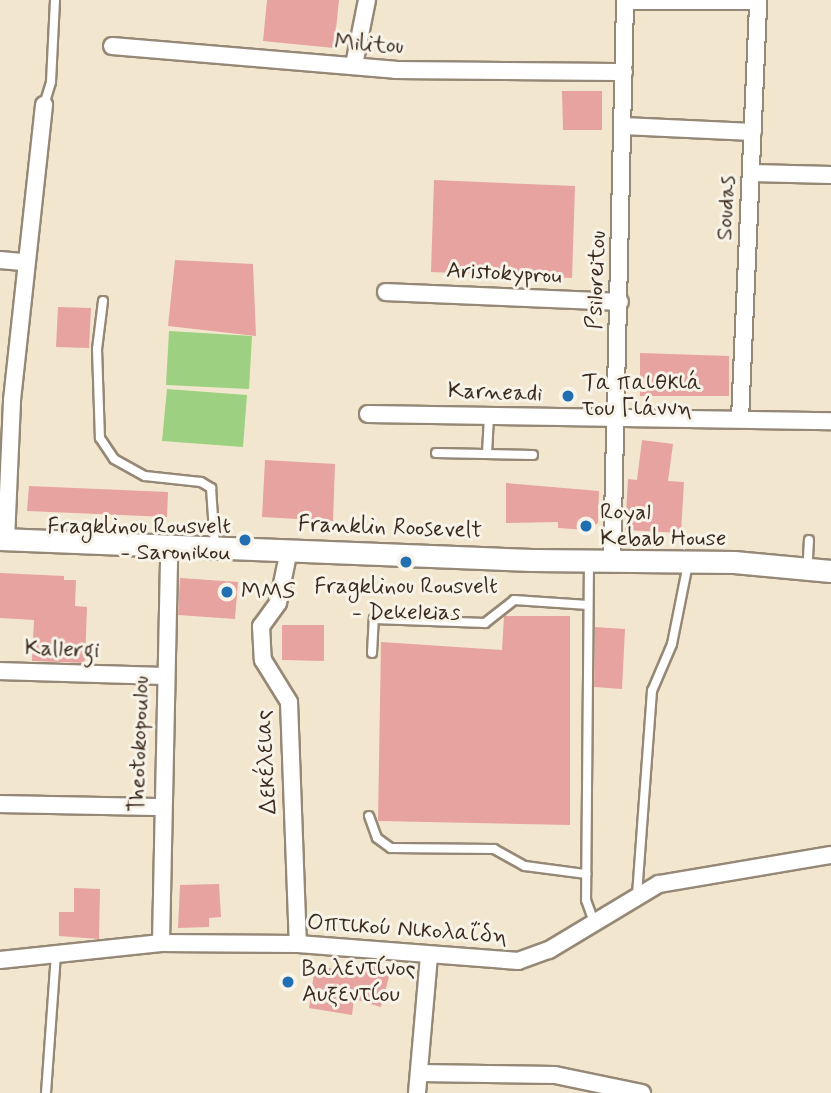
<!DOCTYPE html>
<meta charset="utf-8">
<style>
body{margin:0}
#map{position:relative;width:831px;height:1093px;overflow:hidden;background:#f2e7ce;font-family:Mynerve,sans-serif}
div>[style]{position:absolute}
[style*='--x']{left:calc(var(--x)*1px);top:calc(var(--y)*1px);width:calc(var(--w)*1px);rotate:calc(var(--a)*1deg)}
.green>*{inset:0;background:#9dd181}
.building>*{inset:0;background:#e7a39f}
.roads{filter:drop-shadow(2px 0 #968876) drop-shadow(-2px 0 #968876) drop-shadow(0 2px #968876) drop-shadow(0 -2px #968876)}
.service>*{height:8px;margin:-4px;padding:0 4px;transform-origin:4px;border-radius:4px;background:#fff}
.minor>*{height:16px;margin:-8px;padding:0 8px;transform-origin:8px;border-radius:8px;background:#fff}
.secondary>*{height:21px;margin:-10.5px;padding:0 10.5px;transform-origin:10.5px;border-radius:10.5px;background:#fff}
.dots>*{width:19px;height:19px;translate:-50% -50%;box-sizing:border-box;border:4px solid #f7f3e8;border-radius:50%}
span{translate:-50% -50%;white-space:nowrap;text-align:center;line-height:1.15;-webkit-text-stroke:6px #f7f3e8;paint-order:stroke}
.street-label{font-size:23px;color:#3b2a1e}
.poi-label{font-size:23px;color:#3b2a1e}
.left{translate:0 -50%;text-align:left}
.right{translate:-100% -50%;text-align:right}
</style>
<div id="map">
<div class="green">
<i style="clip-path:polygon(169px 331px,252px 336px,249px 389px,166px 385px)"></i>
<i style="clip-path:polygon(167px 389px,247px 395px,243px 447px,162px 441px)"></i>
</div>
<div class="building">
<i style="clip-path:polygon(267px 0,339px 0,334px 48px,263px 41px)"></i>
<i style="clip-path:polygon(562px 91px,602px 91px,602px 130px,563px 130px)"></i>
<i style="clip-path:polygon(434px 180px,575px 186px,572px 278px,431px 272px)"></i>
<i style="clip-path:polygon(175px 260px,253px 264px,256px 336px,168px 326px)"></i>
<i style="clip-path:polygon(58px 307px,91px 308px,89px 348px,56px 347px)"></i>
<i style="clip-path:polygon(640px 353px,729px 356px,729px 396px,640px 396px)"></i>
<i style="clip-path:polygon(642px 440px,673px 444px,668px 481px,684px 482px,681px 533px,625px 530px,628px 479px,637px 480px)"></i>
<i style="clip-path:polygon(265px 460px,335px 464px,333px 521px,262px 517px)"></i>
<i style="clip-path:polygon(506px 483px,599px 491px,598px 523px,587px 530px,558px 528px,558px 522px,506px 523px)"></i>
<i style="clip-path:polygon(29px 486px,168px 492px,167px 517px,27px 511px)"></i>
<i style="clip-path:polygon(0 573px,64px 576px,64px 580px,76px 580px,75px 606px,87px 607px,85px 663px,32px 661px,34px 620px,0 618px)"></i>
<i style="clip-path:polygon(180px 578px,238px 582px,235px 619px,178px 615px)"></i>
<i style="clip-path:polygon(504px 616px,570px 616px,570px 825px,378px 821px,381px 642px,502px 650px)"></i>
<i style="clip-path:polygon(282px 625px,324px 625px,324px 661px,282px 660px)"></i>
<i style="clip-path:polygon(595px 627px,625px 629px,622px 689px,594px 687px)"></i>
<i style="clip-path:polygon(219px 884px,221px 917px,209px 918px,209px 927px,178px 928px,180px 885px)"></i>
<i style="clip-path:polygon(74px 888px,100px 889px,99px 939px,59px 936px,59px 912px,74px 912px)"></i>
<i style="clip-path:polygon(366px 962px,391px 969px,381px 1007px,354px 999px,352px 1015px,309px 1008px,315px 966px,363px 973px)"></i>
</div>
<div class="roads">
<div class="service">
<i style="--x:44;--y:105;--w:24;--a:-73"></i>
<i style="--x:51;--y:82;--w:82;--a:-87.2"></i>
<i style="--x:103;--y:301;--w:48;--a:97.1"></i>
<i style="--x:97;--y:349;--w:89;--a:88.1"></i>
<i style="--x:100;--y:438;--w:25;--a:56"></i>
<i style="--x:114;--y:459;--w:35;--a:29"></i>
<i style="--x:145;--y:476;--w:56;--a:6.1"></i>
<i style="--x:201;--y:482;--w:12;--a:31"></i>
<i style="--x:211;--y:488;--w:58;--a:86.1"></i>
<i style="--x:436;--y:453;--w:97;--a:1.2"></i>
<i style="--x:487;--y:454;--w:39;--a:-87"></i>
<i style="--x:808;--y:558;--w:18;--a:-87"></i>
<i style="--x:589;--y:561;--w:339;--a:90.5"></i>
<i style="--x:586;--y:900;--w:23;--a:70"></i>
<i style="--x:372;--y:653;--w:34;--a:-87"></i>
<i style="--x:374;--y:619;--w:111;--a:2.1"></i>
<i style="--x:485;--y:623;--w:37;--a:-38"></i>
<i style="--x:514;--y:600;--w:74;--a:3.9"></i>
<i style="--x:369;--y:816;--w:23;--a:70"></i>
<i style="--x:377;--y:838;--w:17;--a:36"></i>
<i style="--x:391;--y:848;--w:103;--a:0.6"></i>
<i style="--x:494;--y:849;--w:35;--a:29"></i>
<i style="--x:525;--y:866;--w:62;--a:7.5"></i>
<i style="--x:637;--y:895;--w:205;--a:-85.8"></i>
<i style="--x:652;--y:691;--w:51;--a:-66.9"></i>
<i style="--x:672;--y:644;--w:82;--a:-78.7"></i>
<i style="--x:46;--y:1093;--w:139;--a:-85.9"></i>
</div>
<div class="minor">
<i style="--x:625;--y:1;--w:133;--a:0"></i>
<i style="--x:112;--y:46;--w:284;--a:4.8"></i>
<i style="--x:395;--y:70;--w:229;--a:0.5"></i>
<i style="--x:354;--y:65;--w:66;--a:-78.7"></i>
<i style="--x:623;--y:126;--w:130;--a:2.6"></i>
<i style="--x:752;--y:173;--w:79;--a:1.5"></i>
<i style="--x:0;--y:260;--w:25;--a:5"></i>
<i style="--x:386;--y:292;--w:234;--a:2.4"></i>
<i style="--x:368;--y:414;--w:463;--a:0.9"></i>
<i style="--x:740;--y:419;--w:419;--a:-87.5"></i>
<i style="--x:6;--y:539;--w:139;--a:-87.5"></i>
<i style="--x:12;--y:400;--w:297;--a:-83.8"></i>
<i style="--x:289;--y:550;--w:54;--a:101.7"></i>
<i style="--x:278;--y:603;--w:29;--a:126"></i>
<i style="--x:261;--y:626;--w:34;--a:87"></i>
<i style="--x:263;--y:660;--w:49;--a:58.2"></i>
<i style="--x:289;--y:702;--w:242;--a:87.9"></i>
<i style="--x:612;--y:562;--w:562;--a:-88.67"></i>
<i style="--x:0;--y:671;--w:165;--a:1.7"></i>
<i style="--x:0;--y:804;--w:161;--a:1.1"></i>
<i style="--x:161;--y:943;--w:396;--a:-88.8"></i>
<i style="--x:0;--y:960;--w:162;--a:-6"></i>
<i style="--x:161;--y:943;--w:137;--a:0.4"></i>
<i style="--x:298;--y:944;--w:221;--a:4.4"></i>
<i style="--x:518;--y:961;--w:33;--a:-20"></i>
<i style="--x:549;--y:950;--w:128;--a:-31"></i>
<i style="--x:659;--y:884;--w:174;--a:-9.6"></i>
<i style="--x:420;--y:1073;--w:135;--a:0.8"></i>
<i style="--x:555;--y:1075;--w:89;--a:11.7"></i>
<i style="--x:417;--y:1093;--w:137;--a:-85"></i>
</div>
<div class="secondary">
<i style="--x:0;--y:539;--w:532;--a:2.26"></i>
<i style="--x:532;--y:560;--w:202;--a:0.6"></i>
<i style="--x:734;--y:562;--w:97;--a:5.3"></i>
</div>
</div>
<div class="dots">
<i style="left:568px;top:396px;background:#1f6fb2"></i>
<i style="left:586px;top:526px;background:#1f6fb2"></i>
<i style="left:245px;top:540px;background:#1f6fb2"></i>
<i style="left:406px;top:562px;background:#1f6fb2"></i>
<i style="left:227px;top:592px;background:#1f6fb2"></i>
<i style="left:288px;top:982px;background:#1f6fb2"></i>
</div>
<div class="street-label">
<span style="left:369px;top:45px;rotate:4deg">Militou</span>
<span style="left:727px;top:208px;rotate:-87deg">Soudas</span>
<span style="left:504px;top:274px;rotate:3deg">Aristokyprou</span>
<span style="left:597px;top:280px;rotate:-88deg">Psiloreitou</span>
<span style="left:495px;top:393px;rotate:2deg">Karneadi</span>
<span style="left:390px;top:528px;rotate:2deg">Franklin Roosevelt</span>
<span style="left:62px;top:650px;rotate:2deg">Kallergi</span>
<span style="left:140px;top:744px;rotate:-88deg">Theotokopoulou</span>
<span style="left:267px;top:762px;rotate:-93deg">Δεκέλειας</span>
<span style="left:407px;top:930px;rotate:4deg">Οπτικού Νικολαΐδη</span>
</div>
<div class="poi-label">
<span class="left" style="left:582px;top:396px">Τα παιθκιά<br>του Γιάννη</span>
<span class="left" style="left:600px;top:526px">Royal<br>Kebab House</span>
<span class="right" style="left:231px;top:540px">Fragklinou Rousvelt<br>- Saronikou</span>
<span style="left:406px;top:600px">Fragklinou Rousvelt<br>- Dekeleias</span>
<span class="left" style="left:241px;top:592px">MMS</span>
<span class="left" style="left:302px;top:982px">Βαλεντίνος<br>Αυξεντίου</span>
</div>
</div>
